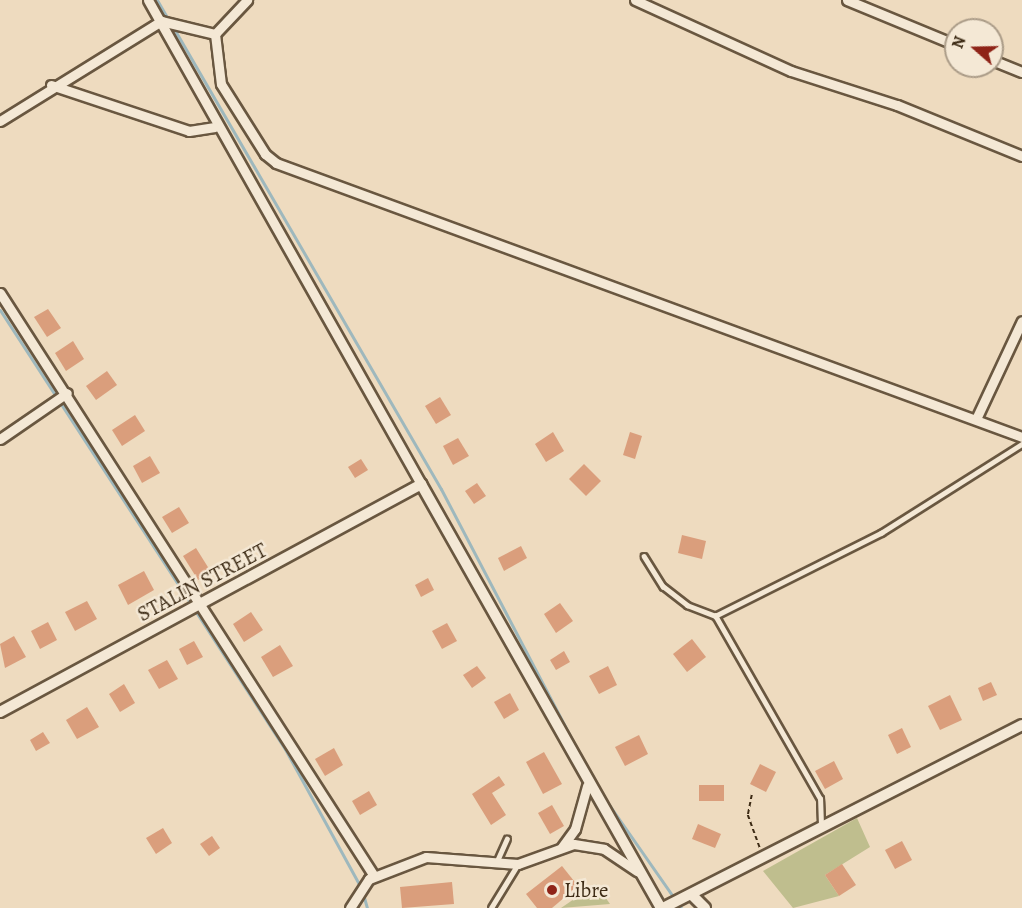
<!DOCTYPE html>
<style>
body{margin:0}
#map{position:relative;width:1022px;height:908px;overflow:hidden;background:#eedbbf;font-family:Alegreya,serif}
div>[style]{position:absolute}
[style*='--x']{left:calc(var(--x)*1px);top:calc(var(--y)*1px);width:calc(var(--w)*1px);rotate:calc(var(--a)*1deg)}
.green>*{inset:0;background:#bfbe8e}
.stream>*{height:3px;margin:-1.5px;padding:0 1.5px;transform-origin:1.5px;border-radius:1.5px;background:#9eb8bd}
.building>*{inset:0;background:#da9e7c}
.path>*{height:1.5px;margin-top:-0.75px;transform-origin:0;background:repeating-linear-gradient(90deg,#3d2b15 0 4.5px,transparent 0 7.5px)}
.roads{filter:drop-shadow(2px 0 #695740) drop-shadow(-2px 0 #695740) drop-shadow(0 2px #695740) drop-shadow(0 -2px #695740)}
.service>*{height:4.5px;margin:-2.25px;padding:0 2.25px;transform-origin:2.25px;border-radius:2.25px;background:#f4e8d5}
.minor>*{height:9px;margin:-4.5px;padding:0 4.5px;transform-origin:4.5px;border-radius:4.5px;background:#f4e8d5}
.tertiary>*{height:10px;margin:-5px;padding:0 5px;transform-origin:5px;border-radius:5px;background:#f4e8d5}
.dots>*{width:16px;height:16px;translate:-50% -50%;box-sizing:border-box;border:3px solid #f4e8d5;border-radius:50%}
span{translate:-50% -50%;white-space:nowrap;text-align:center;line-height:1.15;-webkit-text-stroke:5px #f4e8d5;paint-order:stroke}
.street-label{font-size:21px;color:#3d2b15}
.poi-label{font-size:21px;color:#3d2b15}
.left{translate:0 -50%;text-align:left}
.north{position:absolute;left:944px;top:18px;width:60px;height:60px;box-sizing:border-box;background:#f4e8d5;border:2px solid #ab9c88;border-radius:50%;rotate:290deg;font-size:16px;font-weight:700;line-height:24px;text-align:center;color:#3d2b15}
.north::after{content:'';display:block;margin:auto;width:21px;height:27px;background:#8f2418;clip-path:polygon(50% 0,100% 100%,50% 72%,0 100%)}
</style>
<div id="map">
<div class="green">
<i style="clip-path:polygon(857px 818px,870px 847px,825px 875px,839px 896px,793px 908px,763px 871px)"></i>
<i style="clip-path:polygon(596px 884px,610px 904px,561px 908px)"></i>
</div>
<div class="stream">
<i style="--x:157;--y:0;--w:22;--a:60"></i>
<i style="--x:173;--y:27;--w:534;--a:59.88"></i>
<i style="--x:441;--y:489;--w:302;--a:62.4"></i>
<i style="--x:0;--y:310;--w:523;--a:57.01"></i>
<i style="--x:285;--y:749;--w:158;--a:61.3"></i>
<i style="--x:605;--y:799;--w:133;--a:55.1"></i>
<i style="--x:363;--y:894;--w:15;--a:74"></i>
</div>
<div class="building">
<i style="clip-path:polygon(48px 309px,61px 328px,47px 337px,34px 317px)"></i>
<i style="clip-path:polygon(73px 341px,84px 359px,66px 371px,55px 353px)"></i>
<i style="clip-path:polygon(107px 371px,117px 385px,96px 400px,86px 386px)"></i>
<i style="clip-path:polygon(440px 397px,451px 415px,436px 424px,425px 406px)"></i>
<i style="clip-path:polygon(135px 415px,145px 431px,122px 446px,112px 430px)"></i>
<i style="clip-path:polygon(553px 432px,564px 451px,546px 462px,535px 444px)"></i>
<i style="clip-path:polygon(630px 432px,642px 436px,635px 459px,623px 455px)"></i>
<i style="clip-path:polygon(458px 438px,469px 456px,453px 465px,443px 446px)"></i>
<i style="clip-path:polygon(150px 456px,160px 473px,142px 483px,133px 466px)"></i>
<i style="clip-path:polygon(361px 459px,368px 470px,355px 478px,348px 467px)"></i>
<i style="clip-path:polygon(584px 464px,601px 481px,586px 496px,569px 479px)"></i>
<i style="clip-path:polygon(477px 483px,486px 496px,474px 504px,465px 491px)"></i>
<i style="clip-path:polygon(179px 507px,189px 523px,172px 533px,162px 517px)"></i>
<i style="clip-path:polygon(682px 535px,706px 541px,702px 559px,678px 553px)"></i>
<i style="clip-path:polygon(521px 546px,527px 558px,504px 571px,498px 558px)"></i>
<i style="clip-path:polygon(196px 548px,211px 572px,198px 580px,183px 556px)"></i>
<i style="clip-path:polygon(144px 571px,154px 590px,128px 605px,118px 585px)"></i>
<i style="clip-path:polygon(428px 578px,434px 590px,421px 597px,415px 585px)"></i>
<i style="clip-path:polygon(87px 601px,97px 619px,75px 631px,65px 612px)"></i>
<i style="clip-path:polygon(560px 603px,573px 621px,556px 633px,544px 614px)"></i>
<i style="clip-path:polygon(251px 612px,263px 630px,244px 642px,233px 624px)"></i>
<i style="clip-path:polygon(48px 622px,57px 640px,40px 649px,31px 631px)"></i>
<i style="clip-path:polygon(447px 623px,457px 641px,442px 649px,432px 631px)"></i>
<i style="clip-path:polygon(14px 636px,26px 657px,5px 668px,0 644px)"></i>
<i style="clip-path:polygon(692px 639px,706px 657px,687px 672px,673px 654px)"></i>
<i style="clip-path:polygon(194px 641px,203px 657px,187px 665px,179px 649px)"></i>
<i style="clip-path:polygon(280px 645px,293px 666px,273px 677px,261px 657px)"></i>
<i style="clip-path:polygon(564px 651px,570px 662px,556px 670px,550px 660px)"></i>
<i style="clip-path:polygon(167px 660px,178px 679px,159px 689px,148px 670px)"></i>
<i style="clip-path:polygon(477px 666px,486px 678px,472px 688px,463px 675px)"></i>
<i style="clip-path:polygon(608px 666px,617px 685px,599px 694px,589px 676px)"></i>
<i style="clip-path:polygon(991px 682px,997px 695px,983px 701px,978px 688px)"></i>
<i style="clip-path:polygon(124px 684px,135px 703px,120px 712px,109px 694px)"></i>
<i style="clip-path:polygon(510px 693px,519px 710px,504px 719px,494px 702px)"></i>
<i style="clip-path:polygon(950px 695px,962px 720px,940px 730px,928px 706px)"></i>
<i style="clip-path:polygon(87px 707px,99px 727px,77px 739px,66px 720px)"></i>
<i style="clip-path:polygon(902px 728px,911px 747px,897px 754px,888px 735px)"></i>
<i style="clip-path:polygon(43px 732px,50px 743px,36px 751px,30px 740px)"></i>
<i style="clip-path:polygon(639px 735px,648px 754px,625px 766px,615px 747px)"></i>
<i style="clip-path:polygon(334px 748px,343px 765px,325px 776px,315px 759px)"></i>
<i style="clip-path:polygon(544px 752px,562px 784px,543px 794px,526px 762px)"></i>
<i style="clip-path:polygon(834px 761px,843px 779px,825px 789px,815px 771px)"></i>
<i style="clip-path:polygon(760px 764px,776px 772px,766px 792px,750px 784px)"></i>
<i style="clip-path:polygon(499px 776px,505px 785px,492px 793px,506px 815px,491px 825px,472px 794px)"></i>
<i style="clip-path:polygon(699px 785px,724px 785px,724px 801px,699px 801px)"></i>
<i style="clip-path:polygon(369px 791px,377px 805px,360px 815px,352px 801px)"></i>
<i style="clip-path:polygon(552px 805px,564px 826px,550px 834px,538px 813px)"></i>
<i style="clip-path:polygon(698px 824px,721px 834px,715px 848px,692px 839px)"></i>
<i style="clip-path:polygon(163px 828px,172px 843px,156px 854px,146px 838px)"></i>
<i style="clip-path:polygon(212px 836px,220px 848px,209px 856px,200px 844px)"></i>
<i style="clip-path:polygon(902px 841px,912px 860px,895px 869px,885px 850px)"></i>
<i style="clip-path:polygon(842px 864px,856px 885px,839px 896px,825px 875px)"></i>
<i style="clip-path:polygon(562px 866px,578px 886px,552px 908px,537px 908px,526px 894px)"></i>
<i style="clip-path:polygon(452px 882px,454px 904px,402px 908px,400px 887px)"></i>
</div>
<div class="path">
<i style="--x:752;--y:795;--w:20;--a:101"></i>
<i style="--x:748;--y:815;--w:35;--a:70"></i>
</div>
<div class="roads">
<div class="service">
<i style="--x:644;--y:556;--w:36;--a:58"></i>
<i style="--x:663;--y:586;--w:31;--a:38"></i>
<i style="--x:687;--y:605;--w:30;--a:21"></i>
<i style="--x:821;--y:825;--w:26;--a:-92"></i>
<i style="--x:820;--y:799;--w:211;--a:-119.8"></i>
<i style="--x:715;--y:616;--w:186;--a:-26.6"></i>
<i style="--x:881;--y:533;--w:167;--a:-32.3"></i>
<i style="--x:497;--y:861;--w:24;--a:-66"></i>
<i style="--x:491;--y:908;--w:52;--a:-58.5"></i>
</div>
<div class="minor">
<i style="--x:148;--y:0;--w:556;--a:60.57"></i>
<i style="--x:635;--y:0;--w:171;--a:24.5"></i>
<i style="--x:791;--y:71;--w:111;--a:17.8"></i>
<i style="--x:897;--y:105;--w:135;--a:22.2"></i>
<i style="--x:847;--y:0;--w:118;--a:22.4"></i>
<i style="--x:215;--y:34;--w:50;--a:83.2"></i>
<i style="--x:221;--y:84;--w:83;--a:57.8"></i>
<i style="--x:265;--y:154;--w:14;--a:39"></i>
<i style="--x:276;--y:163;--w:795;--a:20.17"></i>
<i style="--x:992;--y:60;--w:32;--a:22"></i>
<i style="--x:51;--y:85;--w:145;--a:18.4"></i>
<i style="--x:189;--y:131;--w:26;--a:-9"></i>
<i style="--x:0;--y:121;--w:190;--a:-31.8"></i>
<i style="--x:161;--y:21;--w:56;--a:13.5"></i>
<i style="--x:215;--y:34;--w:47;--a:-46.7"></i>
<i style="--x:0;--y:293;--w:693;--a:57.32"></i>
<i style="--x:976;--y:419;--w:108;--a:-64.9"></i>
<i style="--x:0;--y:439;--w:81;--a:-34.5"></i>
<i style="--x:562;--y:847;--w:22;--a:-54"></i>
<i style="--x:575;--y:829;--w:45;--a:-74.4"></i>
<i style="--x:350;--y:908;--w:35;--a:-57"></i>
<i style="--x:369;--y:879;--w:61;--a:-21.1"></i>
<i style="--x:426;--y:857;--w:92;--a:4.4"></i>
<i style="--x:518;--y:864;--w:59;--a:-19.7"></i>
<i style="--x:574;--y:844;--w:30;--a:9"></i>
<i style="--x:604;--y:849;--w:40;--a:34"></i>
</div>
<div class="tertiary">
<i style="--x:0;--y:712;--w:479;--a:-28.4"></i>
<i style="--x:421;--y:484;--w:487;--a:60.5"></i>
<i style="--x:693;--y:896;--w:17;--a:45"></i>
<i style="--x:663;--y:908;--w:403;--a:-27"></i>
</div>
</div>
<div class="dots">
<i style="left:552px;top:890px;background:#8f2418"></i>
</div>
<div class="street-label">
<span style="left:202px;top:582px;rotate:-28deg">STALIN STREET</span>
</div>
<div class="poi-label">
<span class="left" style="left:564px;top:890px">Libre</span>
</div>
<div class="north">N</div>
</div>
